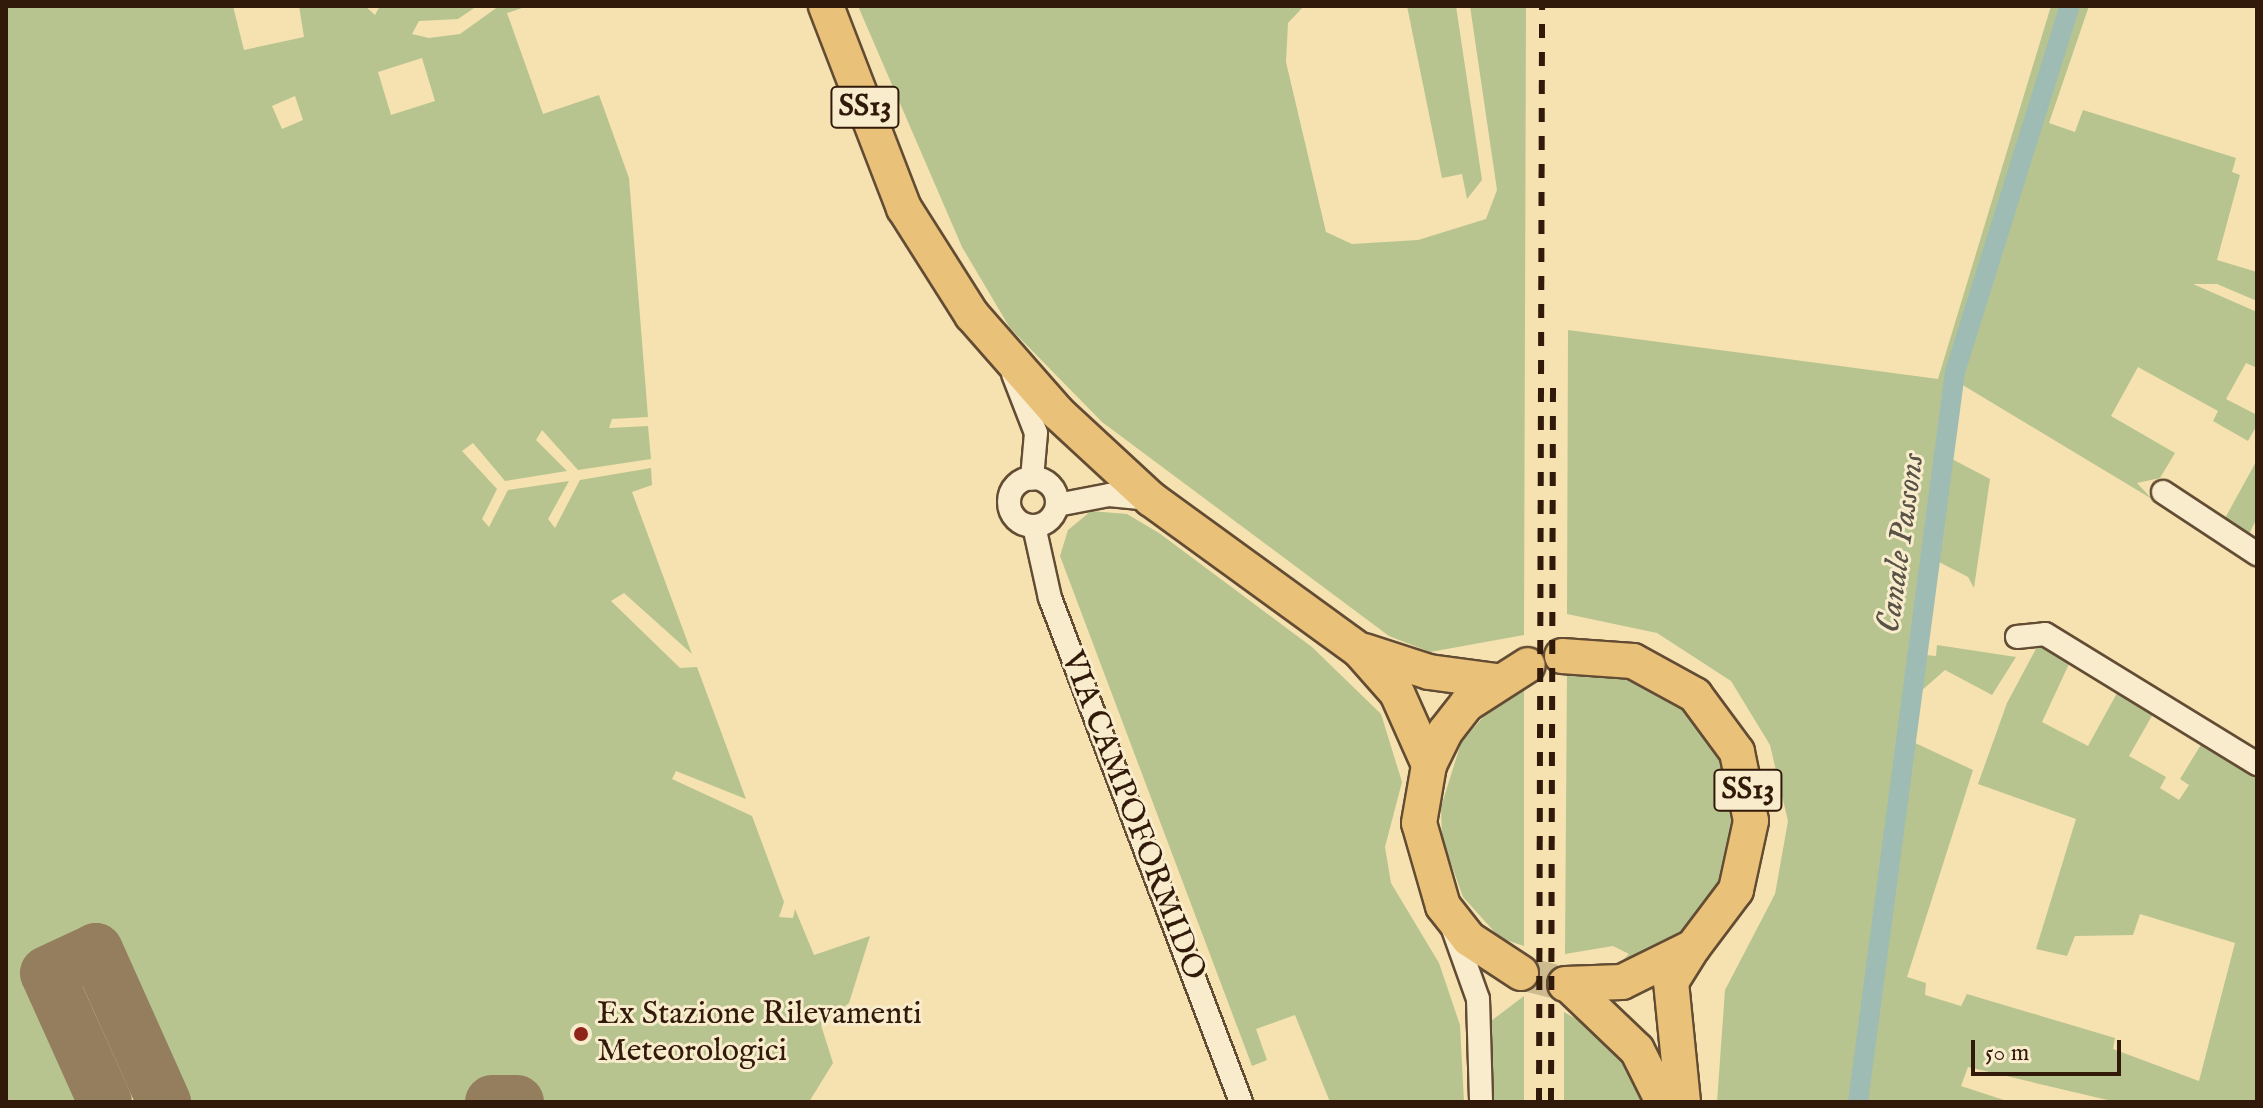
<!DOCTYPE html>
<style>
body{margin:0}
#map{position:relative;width:2263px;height:1108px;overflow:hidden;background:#f5e2b0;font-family:"IM FELL English",serif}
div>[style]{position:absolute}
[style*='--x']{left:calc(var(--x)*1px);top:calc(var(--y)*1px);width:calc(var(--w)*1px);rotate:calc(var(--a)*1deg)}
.green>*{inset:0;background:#b7c48f}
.canal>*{height:20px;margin:-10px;padding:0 10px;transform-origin:10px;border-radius:10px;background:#9fbcb4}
.taxiway>*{height:54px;margin:-27px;padding:0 27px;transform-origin:27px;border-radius:27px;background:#947e5d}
.primary-tunnel>*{height:34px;margin-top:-17px;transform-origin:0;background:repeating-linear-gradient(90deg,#ceba8f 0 34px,transparent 0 51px)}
.roads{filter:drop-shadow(2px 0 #634c34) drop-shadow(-2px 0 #634c34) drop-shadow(0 2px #634c34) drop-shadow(0 -2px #634c34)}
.minor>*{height:22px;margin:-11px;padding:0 11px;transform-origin:11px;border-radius:11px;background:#f8eccc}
.minor>.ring{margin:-11px;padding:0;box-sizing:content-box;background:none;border:22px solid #f8eccc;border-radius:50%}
.primary>*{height:34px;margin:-17px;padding:0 17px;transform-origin:17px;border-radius:17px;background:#eac178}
.rail>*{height:6px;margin-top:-3px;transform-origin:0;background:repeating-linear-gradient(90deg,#321a0a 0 14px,transparent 0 28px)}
.dots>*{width:22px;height:22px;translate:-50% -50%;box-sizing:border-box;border:4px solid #f8eccc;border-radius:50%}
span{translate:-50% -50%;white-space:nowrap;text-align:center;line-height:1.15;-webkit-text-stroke:6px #f8eccc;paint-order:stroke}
.shield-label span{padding:2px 6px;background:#f8eccc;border:2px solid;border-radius:6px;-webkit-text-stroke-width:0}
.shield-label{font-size:30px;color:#321a0a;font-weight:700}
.street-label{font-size:32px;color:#321a0a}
.poi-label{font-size:32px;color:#321a0a}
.left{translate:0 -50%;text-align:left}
.water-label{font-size:34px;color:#585346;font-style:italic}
.frame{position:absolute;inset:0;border:8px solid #321a0a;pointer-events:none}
.scale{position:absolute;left:1971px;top:1040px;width:150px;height:36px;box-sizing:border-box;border:4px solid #321a0a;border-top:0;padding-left:10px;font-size:24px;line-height:28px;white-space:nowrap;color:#321a0a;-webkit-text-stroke:6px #f8eccc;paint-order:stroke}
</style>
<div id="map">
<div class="green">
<i style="clip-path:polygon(evenodd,6px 6px,233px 6px,244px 50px,304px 37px,299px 6px,365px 6px,375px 15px,380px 6px,477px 6px,458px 19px,419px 21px,412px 34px,429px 38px,460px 34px,499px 6px,528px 6px,507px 13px,543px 114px,599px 95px,629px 178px,648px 417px,612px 419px,609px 428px,648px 426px,651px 459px,578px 470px,542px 430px,536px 440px,567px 471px,505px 481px,473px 443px,462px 451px,497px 489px,482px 519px,489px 527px,508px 490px,569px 481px,548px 519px,555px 528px,580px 480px,651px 468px,652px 485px,632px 492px,692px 654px,624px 593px,611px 601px,680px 668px,697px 667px,746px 799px,676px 771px,672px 779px,752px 816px,784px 902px,779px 917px,793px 918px,795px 909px,814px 955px,870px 936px,849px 1003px,821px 1025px,833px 1063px,809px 1102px,164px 1102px,95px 951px,47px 973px,105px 1102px,6px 1102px,6px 6px,422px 58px,435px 101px,391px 115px,378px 72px,422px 58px,6px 6px,295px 96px,303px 120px,282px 129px,272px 106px,295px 96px)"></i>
<i style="clip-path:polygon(858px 6px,1304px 6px,1288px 23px,1286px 62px,1326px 232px,1352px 244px,1418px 240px,1486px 219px,1497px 190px,1470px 6px,1526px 6px,1524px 635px,1430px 652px,1389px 636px,1102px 422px,1010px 328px,962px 247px)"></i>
<i style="clip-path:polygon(1407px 6px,1456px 6px,1482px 180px,1467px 199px,1462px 174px,1442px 178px)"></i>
<i style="clip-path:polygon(2051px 6px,2089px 6px,2049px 123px,2075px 132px,2083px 110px,2236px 158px,2232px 172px,2240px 175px,2217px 260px,2257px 272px,2257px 301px,2217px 284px,2193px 284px,2257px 312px,2257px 368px,2246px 363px,2226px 399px,2257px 415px,2257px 425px,2248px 441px,2213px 421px,2218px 411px,2138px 367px,2111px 416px,2175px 453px,2160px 478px,2137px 483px,2152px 499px,1961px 384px,1950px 458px,1990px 479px,1974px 588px,1968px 577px,1937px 561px,1925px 655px,1936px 656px,1937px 645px,2016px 657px,1992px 695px,1945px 670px,1920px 692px,1913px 742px,1973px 770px,1907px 977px,1926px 983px,1925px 995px,1961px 1006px,1967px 994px,2115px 1038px,2113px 1049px,2199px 1081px,2235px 943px,2140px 914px,2133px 935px,2075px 936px,2067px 956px,2036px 949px,2076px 819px,1978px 784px,2007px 703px,2038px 645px,2069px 664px,2042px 722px,2088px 746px,2117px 693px,2153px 714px,2129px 756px,2166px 777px,2160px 788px,2179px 800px,2189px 785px,2180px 779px,2202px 743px,2257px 776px,2257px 1102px,2116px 1102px,1968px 1067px,1961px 1086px,2010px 1102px,1717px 1102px,1725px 990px,1775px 894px,1788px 821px,1770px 745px,1731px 681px,1657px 633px,1567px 614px,1568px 330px,1938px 379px)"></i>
<i style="clip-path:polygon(2257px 460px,2257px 518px,2248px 536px,2224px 520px)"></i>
<i style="clip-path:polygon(1091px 511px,1127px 514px,1159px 533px,1312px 647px,1381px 714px,1402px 782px,1385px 847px,1391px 883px,1439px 963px,1460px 1025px,1464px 1102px,1330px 1102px,1295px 1015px,1256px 1029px,1267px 1060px,1252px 1066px,1060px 556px,1068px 530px)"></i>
<i style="clip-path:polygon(1610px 670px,1656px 684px,1691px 708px,1714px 735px,1738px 801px,1728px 876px,1678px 939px,1618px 965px,1629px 954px,1613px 946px,1565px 954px,1567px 671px)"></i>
<i style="clip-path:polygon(1524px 684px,1524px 946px,1500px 938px,1463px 897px,1442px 838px,1441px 807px,1461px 743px,1495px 703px)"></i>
<i style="clip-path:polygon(1524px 996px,1524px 1102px,1492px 1102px,1491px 1021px)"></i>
<i style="clip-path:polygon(1564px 1012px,1602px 1034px,1629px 1067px,1642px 1102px,1564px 1102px)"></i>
</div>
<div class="canal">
<i style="--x:1858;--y:1102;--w:736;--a:-82.43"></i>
<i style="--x:1955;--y:372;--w:384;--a:-72.6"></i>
</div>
<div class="taxiway">
<i style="--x:105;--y:1102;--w:141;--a:-114.2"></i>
<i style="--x:47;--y:973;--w:54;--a:-25.1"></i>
<i style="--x:96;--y:950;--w:167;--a:65.9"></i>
<i style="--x:492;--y:1102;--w:25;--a:0"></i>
</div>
<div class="primary-tunnel">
<i style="--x:1521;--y:973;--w:45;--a:14"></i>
</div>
<div class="roads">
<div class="minor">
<i style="--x:1013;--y:374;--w:63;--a:68.7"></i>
<i style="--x:1036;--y:433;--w:46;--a:95"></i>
<i class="ring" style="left:1009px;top:478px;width:26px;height:26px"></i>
<i style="--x:2163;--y:492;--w:113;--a:33.4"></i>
<i style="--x:1057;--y:505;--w:53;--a:-10.9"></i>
<i style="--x:1109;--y:495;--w:41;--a:5.6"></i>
<i style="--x:1034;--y:526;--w:74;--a:77.5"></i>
<i style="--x:1050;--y:598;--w:539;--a:69.24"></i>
<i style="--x:2017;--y:637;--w:28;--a:-6"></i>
<i style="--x:2045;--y:634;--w:249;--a:31.5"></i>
<i style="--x:1453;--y:929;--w:74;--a:70.3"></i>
<i style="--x:1478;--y:999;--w:103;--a:88.3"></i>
</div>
<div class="primary">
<i style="--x:826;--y:6;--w:217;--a:68.9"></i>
<i style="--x:904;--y:208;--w:127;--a:57.6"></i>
<i style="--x:972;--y:315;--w:130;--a:48.7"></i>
<i style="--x:1058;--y:413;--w:127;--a:42.8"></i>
<i style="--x:1151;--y:499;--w:257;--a:36"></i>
<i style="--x:1359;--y:650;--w:57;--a:48.5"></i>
<i style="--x:1397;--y:693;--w:79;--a:66"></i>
<i style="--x:1364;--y:651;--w:68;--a:17.9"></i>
<i style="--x:1429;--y:672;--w:68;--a:7.7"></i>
<i style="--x:1562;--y:656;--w:71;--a:4"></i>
<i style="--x:1633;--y:661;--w:71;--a:28.7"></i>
<i style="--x:1695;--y:695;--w:71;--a:53.6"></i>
<i style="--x:1737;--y:752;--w:70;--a:78.5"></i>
<i style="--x:1751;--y:821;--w:71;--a:102.3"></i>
<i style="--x:1736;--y:890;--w:71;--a:127"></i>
<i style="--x:1693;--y:947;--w:79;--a:153.8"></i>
<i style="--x:1622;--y:982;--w:57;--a:178"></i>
<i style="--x:1521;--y:973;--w:62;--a:-146.8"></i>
<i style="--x:1469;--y:939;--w:42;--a:-128.2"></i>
<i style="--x:1443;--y:906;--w:86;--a:-106.1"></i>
<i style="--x:1419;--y:823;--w:59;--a:-80.2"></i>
<i style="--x:1429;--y:765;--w:37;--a:-64"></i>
<i style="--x:1445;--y:732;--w:36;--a:-52"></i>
<i style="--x:1467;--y:704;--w:72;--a:-32.6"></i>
<i style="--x:1571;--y:987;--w:91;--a:43.7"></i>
<i style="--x:1637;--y:1050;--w:58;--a:63.4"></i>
<i style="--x:1683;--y:1102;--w:121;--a:-95.7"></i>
<i style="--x:1671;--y:982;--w:39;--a:-58"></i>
</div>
</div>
<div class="rail">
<i style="--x:1539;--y:1102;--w:1096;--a:-89.84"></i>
<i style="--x:1551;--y:1102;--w:720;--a:-89.84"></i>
</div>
<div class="dots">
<i style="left:581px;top:1034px;background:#8f2418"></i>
</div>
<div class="shield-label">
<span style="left:865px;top:107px">SS13</span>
<span style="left:1748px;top:790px">SS13</span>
</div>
<div class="street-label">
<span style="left:1132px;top:816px;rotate:69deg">VIA CAMPOFORMIDO</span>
</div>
<div class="poi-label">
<span class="left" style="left:597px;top:1034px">Ex Stazione Rilevamenti<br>Meteorologici</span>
</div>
<div class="water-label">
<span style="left:1901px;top:543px;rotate:-82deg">Canale Passons</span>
</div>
<div class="frame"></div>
<div class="scale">50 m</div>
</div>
